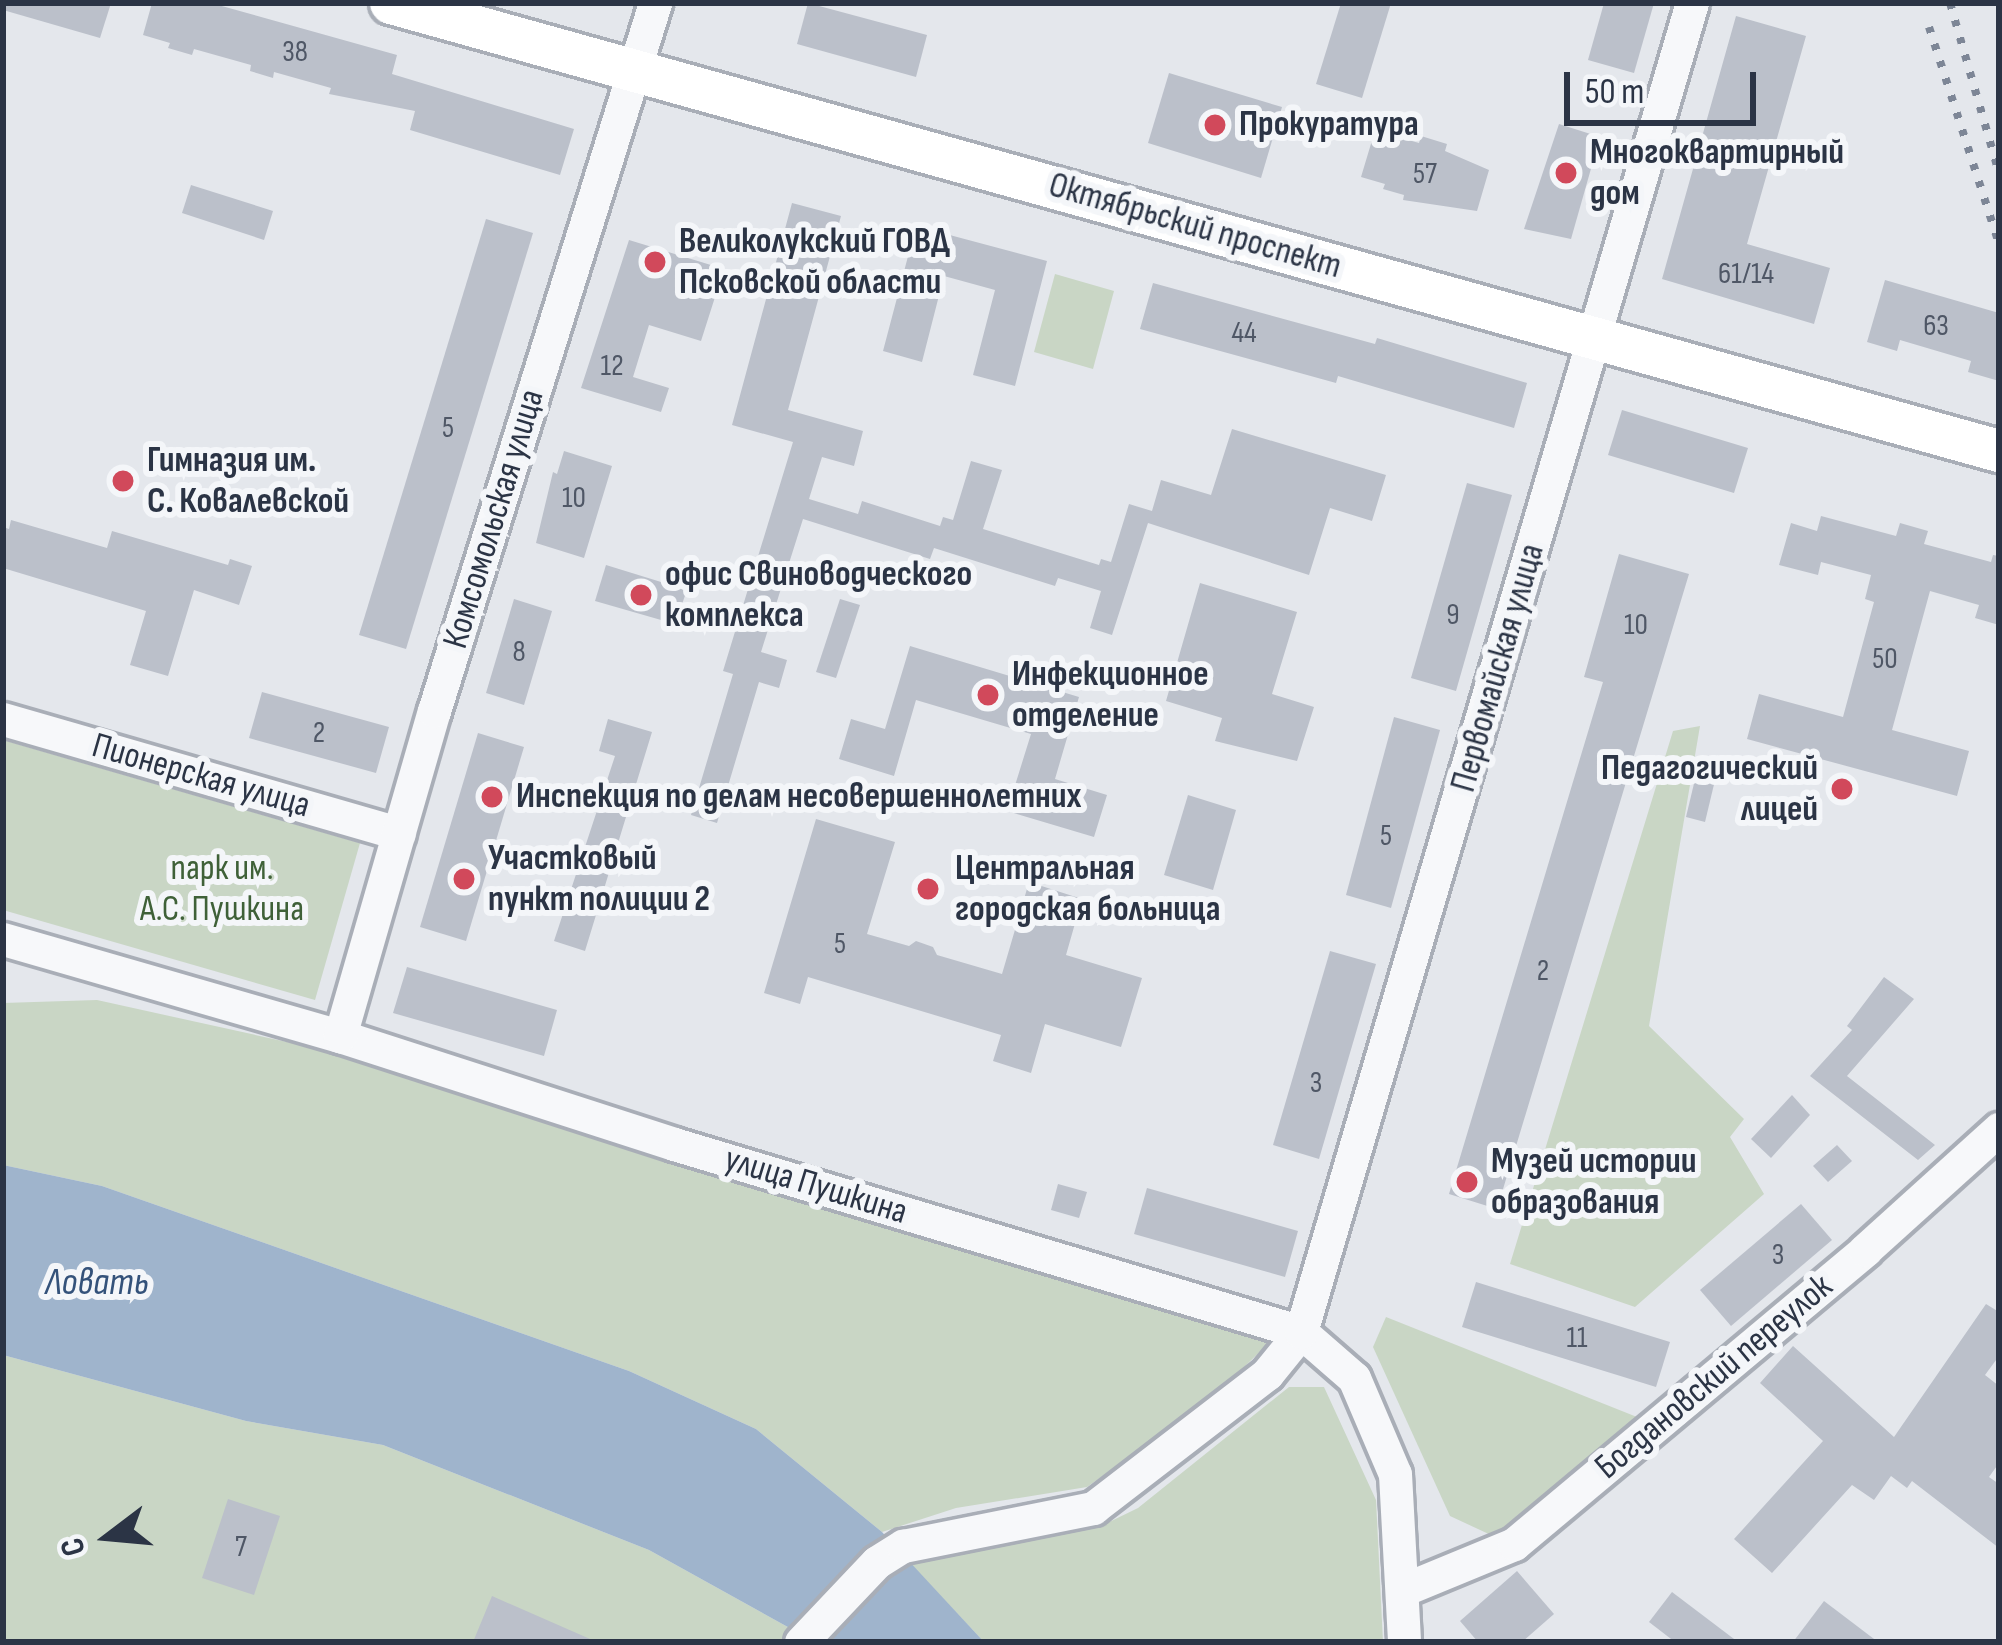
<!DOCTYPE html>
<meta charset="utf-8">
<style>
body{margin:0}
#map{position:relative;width:2002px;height:1645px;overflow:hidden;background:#e4e7ec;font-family:"Sofia Sans Condensed",sans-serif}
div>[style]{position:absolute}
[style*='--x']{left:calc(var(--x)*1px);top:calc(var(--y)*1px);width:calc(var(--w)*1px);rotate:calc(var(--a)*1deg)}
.green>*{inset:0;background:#c9d6c5}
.water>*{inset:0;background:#9fb4cc}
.building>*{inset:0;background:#bbc0ca}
.roads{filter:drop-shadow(3px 0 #a9aeb7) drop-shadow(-3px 0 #a9aeb7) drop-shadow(0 3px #a9aeb7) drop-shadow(0 -3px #a9aeb7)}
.minor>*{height:33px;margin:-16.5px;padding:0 16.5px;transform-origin:16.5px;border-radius:16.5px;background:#f7f8fa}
.major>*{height:42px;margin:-21px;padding:0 21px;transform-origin:21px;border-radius:21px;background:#fff}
.rail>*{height:8px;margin-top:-4px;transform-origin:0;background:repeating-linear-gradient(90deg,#7d8696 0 6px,transparent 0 18px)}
.dots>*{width:33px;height:33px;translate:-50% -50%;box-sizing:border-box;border:6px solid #f4f6f9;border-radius:50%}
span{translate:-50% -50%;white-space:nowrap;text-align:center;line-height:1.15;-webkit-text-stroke:12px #f4f6f9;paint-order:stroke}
.number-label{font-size:30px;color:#4f5766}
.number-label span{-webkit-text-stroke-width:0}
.poi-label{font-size:36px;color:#2b3445;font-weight:700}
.left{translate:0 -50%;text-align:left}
.right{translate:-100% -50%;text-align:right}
.street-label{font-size:36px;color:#2b3445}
.park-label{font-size:36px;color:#3f6138}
.water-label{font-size:39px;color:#34527a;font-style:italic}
.frame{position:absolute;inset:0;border:6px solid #2b3445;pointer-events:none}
.north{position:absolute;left:48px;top:1477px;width:120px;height:120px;-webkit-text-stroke:9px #f4f6f9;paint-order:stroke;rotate:254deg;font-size:33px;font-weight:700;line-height:48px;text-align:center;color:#2b3445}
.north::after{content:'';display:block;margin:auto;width:42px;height:54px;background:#2b3445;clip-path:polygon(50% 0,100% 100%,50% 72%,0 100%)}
.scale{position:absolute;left:1564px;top:72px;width:192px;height:54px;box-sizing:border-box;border:6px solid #2b3445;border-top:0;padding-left:15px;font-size:36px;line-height:42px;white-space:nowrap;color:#2b3445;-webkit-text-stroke:9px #f4f6f9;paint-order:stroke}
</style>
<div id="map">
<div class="green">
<i style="clip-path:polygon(1055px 274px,1114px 291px,1093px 369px,1034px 352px)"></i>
<i style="clip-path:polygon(1700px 726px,1649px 1026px,1744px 1119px,1730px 1137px,1764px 1194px,1635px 1307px,1510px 1264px,1673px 731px)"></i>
<i style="clip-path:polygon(3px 740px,360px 843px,315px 1000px,3px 910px)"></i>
<i style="clip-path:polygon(97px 1000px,328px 1051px,1272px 1340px,1211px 1399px,1087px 1487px,956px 1508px,882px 1532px,756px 1429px,629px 1371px,102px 1186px,3px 1165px,3px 1003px)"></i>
<i style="clip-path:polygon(1386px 1317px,1642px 1419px,1493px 1536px,1450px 1516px,1373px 1347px)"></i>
<i style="clip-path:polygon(3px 1355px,246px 1421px,383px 1445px,649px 1550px,815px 1642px,3px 1642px)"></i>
<i style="clip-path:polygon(1289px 1387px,1324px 1387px,1376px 1500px,1383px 1642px,984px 1642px,906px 1559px,1099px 1527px,1138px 1508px)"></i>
</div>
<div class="water">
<i style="clip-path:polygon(3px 1165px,102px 1186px,629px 1371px,756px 1429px,882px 1532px,984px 1642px,815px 1642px,649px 1550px,383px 1445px,246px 1421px,3px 1355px)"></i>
</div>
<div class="building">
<i style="clip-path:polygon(3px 3px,111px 3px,100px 38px,3px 10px)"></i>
<i style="clip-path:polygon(152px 3px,211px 3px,397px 55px,392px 74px,574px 129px,560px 175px,410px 130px,415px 111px,329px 94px,331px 88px,274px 72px,273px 78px,250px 71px,251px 65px,194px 49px,192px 55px,168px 48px,170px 43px,143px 35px)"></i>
<i style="clip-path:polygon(808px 3px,927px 35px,916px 77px,797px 44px)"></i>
<i style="clip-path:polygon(1341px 3px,1391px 3px,1362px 98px,1316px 84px)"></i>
<i style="clip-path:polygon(1604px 3px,1654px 3px,1634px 73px,1588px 60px)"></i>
<i style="clip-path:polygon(1736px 16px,1806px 36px,1747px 244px,1830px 268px,1814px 324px,1662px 279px)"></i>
<i style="clip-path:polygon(1169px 73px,1282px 107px,1261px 178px,1148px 143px)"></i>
<i style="clip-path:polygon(1559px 124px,1600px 137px,1571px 239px,1524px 229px)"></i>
<i style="clip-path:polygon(1421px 136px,1447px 144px,1445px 151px,1489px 170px,1477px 211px,1403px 200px,1404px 195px,1383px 189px,1385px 184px,1361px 177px,1373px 137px,1397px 144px,1398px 137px,1419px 143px)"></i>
<i style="clip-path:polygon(191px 185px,273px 211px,264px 240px,182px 213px)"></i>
<i style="clip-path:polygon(792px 203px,841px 216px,788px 410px,863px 431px,854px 466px,822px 457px,809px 499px,858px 514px,862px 501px,940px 526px,943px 517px,953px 520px,971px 461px,1002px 470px,983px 529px,1099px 565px,1101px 559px,1111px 562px,1129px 504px,1152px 511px,1161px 480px,1211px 495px,1232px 429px,1386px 475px,1372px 521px,1330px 508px,1309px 575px,1148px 523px,1112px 635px,1090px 628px,1101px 591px,1058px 578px,1055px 586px,934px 548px,930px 559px,803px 519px,761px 652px,787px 660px,779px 688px,759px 682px,717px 823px,691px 815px,733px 674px,723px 671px,793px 442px,732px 425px)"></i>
<i style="clip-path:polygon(486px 219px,533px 233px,406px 649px,359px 635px)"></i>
<i style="clip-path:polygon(916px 226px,1047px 261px,1015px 386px,973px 375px,995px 290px,944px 276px,922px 362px,883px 351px)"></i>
<i style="clip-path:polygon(629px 240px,724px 269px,701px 341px,649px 325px,633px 377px,669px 388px,661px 412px,581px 388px)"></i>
<i style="clip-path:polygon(1885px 280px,1999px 313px,1999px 381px,1968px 372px,1971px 361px,1900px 340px,1897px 351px,1867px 342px)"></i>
<i style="clip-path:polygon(1153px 283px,1375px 344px,1377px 338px,1527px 383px,1514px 428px,1338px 376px,1336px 383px,1140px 329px)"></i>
<i style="clip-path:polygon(1622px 410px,1748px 448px,1734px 493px,1608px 455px)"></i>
<i style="clip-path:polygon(564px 451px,612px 466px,584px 558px,536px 543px,553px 472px,557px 474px)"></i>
<i style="clip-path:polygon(1467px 483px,1512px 495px,1456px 691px,1411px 678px)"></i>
<i style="clip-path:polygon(1821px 516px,1896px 536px,1900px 523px,1928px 531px,1924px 544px,1991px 562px,1993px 555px,1999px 556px,1999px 625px,1975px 618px,1979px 605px,1930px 591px,1892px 730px,1969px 751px,1957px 796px,1747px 739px,1759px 694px,1843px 717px,1874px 602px,1865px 599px,1871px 575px,1821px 562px,1818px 575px,1779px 565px,1791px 523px,1817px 531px)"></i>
<i style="clip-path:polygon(11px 520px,107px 548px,112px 531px,228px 565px,230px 559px,252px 566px,239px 605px,194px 590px,168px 676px,130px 665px,146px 611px,3px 568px,3px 527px,9px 529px)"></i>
<i style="clip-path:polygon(1619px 554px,1689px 574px,1497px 1209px,1449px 1194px,1603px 682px,1584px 677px)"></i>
<i style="clip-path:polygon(606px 565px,687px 590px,675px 624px,595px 601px)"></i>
<i style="clip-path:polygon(1200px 583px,1297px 612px,1272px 694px,1314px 707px,1297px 761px,1215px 741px,1222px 718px,1166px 701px)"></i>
<i style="clip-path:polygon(514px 599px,552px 611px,524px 705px,486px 693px)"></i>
<i style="clip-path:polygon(840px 599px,860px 605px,836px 678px,816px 672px)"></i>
<i style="clip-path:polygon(910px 646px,1079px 697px,1055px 779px,1107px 795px,1094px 837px,1007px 811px,1031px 734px,916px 700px,894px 776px,839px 759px,851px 719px,885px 729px)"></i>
<i style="clip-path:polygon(262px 692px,389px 727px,376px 773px,249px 738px)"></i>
<i style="clip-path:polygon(1394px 717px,1440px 730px,1391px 908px,1346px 895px)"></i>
<i style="clip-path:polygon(608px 719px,652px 732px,585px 951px,554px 941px,615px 756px,599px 751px)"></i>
<i style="clip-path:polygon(478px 733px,524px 747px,466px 941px,420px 927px)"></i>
<i style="clip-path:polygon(1697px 771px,1716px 776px,1705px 822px,1686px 817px)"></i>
<i style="clip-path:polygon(1188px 795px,1236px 810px,1213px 890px,1164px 875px)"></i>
<i style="clip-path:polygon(816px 819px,895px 842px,867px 934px,909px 946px,916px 941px,933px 947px,937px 955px,1002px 974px,1029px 882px,1082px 899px,1066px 955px,1142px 978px,1121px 1047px,1045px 1024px,1031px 1073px,993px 1061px,1001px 1035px,808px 977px,800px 1004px,764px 993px)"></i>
<i style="clip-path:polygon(1330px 951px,1376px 964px,1319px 1159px,1273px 1145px)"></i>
<i style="clip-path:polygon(407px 967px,557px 1010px,544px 1056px,393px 1013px)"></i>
<i style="clip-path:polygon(1884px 977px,1914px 999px,1847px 1076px,1935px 1145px,1918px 1160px,1810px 1076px,1852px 1030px,1847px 1026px)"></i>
<i style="clip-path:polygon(1792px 1095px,1810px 1115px,1771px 1158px,1751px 1139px)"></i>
<i style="clip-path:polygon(1837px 1145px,1852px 1161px,1828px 1182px,1813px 1166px)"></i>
<i style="clip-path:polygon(1058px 1184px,1087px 1192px,1079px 1218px,1051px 1210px)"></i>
<i style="clip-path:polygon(1147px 1188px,1298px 1231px,1285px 1277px,1134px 1234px)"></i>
<i style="clip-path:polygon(1801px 1204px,1832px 1240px,1731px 1326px,1700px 1290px)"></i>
<i style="clip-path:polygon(1476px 1282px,1670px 1342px,1656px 1387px,1462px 1327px)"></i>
<i style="clip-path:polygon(1986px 1304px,1999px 1312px,1999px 1356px,1985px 1375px,1999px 1386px,1999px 1463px,1989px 1477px,1999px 1484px,1999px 1548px,1912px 1481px,1907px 1488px,1891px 1476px,1874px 1500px,1852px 1485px,1772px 1573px,1734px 1539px,1823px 1441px,1760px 1383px,1793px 1346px,1894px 1437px)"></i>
<i style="clip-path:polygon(228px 1499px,280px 1516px,254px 1595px,202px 1578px)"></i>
<i style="clip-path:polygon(1517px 1571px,1554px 1614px,1522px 1642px,1478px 1642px,1460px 1621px)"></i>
<i style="clip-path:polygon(1672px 1592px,1738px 1642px,1675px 1642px,1649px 1622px)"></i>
<i style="clip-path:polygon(492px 1596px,597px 1642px,473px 1642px)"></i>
<i style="clip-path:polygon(1824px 1601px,1878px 1642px,1793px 1642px)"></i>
</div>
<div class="roads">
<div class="minor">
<i style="--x:3;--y:719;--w:412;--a:16.1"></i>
<i style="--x:3;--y:939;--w:351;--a:16.1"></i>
<i style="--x:340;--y:1036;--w:351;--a:17.9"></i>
<i style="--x:674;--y:1144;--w:655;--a:16.69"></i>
<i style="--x:1301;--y:1332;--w:70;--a:41"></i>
<i style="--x:1354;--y:1378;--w:104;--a:66.9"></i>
<i style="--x:1395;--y:1474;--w:168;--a:86.9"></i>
<i style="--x:340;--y:1036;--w:338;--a:-73.9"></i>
<i style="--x:434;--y:711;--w:742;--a:-72.66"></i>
<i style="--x:1405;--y:1589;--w:118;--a:-22.4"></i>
<i style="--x:1514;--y:1544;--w:458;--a:-39.9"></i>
<i style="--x:1865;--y:1250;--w:181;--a:-42.1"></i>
<i style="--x:801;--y:1642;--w:110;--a:-46.5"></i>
<i style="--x:877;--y:1562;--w:31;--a:-32"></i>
<i style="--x:903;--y:1546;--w:194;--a:-11.3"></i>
<i style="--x:1093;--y:1508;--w:220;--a:-37.6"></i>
<i style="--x:1267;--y:1374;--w:54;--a:-51"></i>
<i style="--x:1301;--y:1332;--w:1385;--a:-73.61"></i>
</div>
<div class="major">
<i style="--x:391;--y:3;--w:1669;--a:15.57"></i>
</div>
</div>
<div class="rail">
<i style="--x:1950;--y:3;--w:177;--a:73.9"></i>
<i style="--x:1929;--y:27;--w:228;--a:72.1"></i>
</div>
<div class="dots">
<i style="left:1215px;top:125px;background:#d1495b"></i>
<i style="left:1566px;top:173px;background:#d1495b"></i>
<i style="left:655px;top:262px;background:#d1495b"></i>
<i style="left:123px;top:481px;background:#d1495b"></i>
<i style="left:641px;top:595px;background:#d1495b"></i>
<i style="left:988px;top:695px;background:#d1495b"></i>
<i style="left:1842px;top:789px;background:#d1495b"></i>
<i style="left:492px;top:797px;background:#d1495b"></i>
<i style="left:464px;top:879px;background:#d1495b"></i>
<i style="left:928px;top:889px;background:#d1495b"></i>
<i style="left:1467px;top:1182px;background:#d1495b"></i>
</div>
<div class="number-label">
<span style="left:295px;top:52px">38</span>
<span style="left:1425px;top:174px">57</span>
<span style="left:1746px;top:274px">61/14</span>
<span style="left:1936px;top:326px">63</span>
<span style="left:1244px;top:333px">44</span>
<span style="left:612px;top:366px">12</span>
<span style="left:448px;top:428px">5</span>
<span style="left:574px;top:498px">10</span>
<span style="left:1453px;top:615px">9</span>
<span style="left:1636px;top:625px">10</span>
<span style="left:519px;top:652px">8</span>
<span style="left:1885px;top:659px">50</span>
<span style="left:319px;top:733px">2</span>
<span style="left:1386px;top:836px">5</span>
<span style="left:840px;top:944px">5</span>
<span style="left:1543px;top:971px">2</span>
<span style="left:1316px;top:1083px">3</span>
<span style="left:1778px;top:1255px">3</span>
<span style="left:1577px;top:1338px">11</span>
<span style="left:241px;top:1547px">7</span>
</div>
<div class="poi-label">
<span class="left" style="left:1239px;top:125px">Прокуратура</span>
<span class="left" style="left:1590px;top:173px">Многоквартирный<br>дом</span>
<span class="left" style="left:679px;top:262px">Великолукский ГОВД<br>Псковской области</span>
<span class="left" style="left:147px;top:481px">Гимназия им.<br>С. Ковалевской</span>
<span class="left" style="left:665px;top:595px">офис Свиноводческого<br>комплекса</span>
<span class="left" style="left:1012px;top:695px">Инфекционное<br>отделение</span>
<span class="right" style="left:1818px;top:789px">Педагогический<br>лицей</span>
<span class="left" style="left:516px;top:797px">Инспекция по делам несовершеннолетних</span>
<span class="left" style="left:488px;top:879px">Участковый<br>пункт полиции 2</span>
<span class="left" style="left:955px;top:889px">Центральная<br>городская больница</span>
<span class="left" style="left:1491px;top:1182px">Музей истории<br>образования</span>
</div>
<div class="street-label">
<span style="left:1195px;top:226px;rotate:16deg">Октябрьский проспект</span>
<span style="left:494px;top:519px;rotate:-73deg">Комсомольская улица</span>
<span style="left:1498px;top:668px;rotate:-74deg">Первомайская улица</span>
<span style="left:201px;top:776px;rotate:16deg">Пионерская улица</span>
<span style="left:816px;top:1186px;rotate:17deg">улица Пушкина</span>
<span style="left:1714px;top:1377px;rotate:-40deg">Богдановский переулок</span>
</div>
<div class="park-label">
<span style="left:222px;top:889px">парк им.<br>А.С. Пушкина</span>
</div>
<div class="water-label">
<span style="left:97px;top:1283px">Ловать</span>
</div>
<div class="frame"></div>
<div class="north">С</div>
<div class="scale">50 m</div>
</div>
